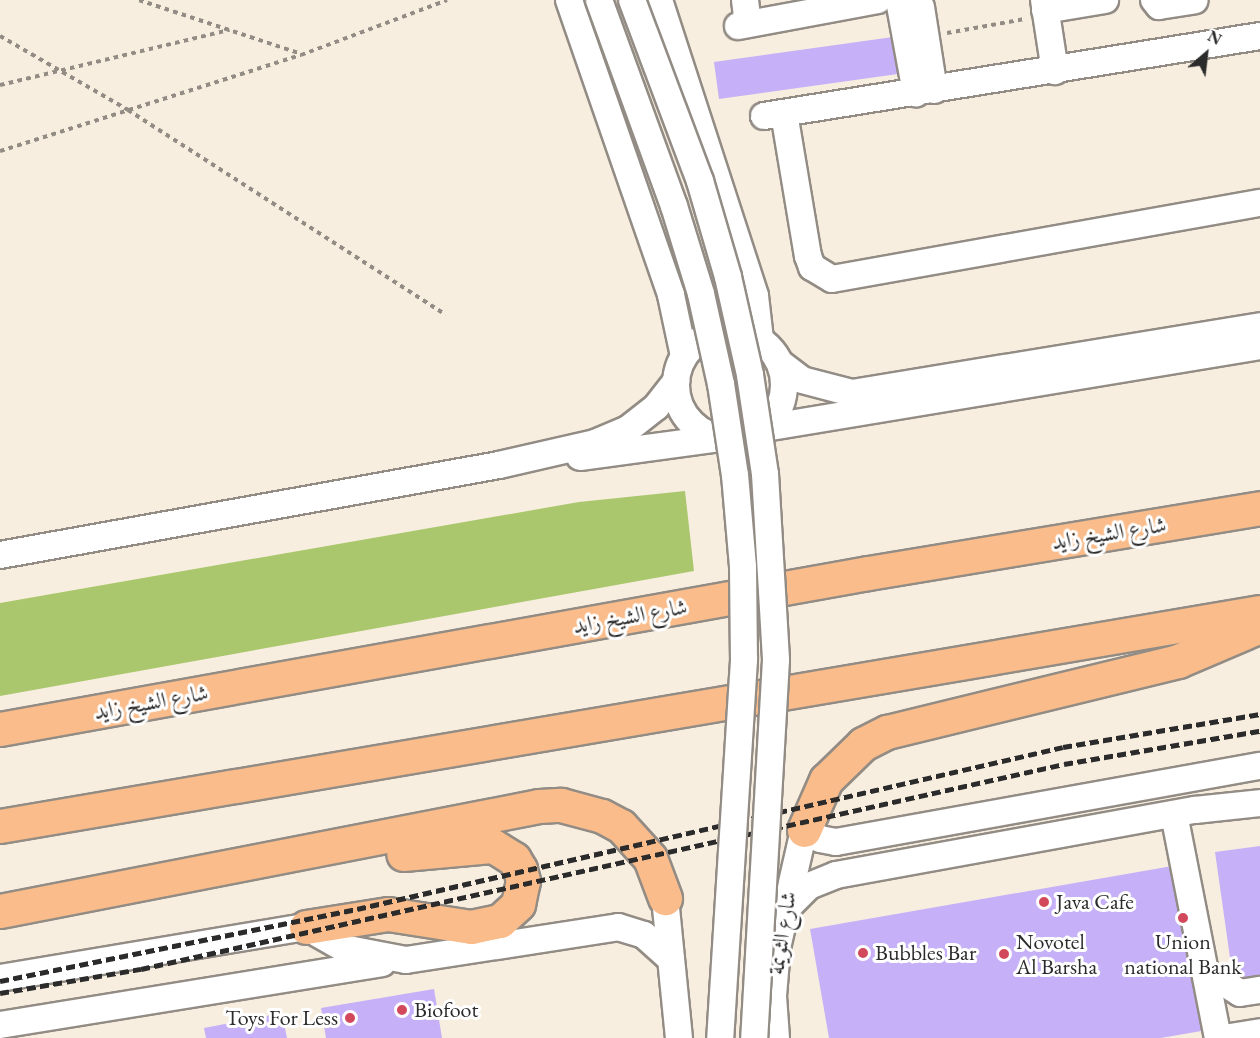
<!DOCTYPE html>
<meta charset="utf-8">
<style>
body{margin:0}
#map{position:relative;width:1260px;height:1038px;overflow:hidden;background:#f8eedf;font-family:"EB Garamond",Amiri,serif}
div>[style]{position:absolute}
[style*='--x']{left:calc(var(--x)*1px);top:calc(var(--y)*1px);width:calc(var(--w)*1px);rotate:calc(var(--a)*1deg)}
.green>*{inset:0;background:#aac76d}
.building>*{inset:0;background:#c6b0f8}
.path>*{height:4px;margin-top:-2px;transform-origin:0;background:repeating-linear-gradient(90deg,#928c85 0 4.5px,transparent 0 9px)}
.roads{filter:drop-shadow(2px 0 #928c85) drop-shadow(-2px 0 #928c85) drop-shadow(0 2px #928c85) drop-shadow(0 -2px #928c85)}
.minor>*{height:26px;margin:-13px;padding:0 13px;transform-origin:13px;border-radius:13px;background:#fff}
.minor>.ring{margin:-13px;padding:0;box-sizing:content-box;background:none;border:26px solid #fff;border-radius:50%}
.highway>*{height:33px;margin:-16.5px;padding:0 16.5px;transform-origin:16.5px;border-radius:16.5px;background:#f9bc8a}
.rail>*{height:4.5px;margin-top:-2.25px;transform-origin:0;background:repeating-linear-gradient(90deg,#2b2b2b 0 9px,transparent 0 13.5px)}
.bridges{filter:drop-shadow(2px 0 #928c85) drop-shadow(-2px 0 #928c85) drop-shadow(0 2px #928c85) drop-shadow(0 -2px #928c85)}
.minor-bridge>*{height:26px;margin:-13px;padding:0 13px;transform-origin:13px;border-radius:13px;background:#fff}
.dots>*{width:16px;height:16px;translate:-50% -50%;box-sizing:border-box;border:3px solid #fff;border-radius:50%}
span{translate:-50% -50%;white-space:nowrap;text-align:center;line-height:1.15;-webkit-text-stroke:6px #fff;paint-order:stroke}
.street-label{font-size:22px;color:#2b2b2b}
.poi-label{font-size:22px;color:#2b2b2b}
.left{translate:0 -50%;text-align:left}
.right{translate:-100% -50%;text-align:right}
.north{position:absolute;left:1176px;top:24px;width:60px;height:60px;-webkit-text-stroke:4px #fff;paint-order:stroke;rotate:28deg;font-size:16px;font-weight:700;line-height:24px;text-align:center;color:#2b2b2b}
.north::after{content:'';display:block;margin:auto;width:21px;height:27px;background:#2b2b2b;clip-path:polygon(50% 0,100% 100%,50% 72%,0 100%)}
</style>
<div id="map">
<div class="green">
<i style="clip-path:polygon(685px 491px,694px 571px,0 696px,0 603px,579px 502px)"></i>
</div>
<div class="building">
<i style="clip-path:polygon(900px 36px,905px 73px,719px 99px,714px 62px)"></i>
<i style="clip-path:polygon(1260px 846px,1260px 983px,1234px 986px,1215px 852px)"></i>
<i style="clip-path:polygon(1178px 865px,1207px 1030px,1161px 1038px,829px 1038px,810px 929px)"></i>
<i style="clip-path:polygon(434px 989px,442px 1038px,326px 1038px,321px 1008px)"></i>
<i style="clip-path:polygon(282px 1013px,287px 1038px,206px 1038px,204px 1028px)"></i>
</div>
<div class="path">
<i style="--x:139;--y:0;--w:171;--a:18.4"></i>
<i style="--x:947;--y:33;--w:79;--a:-10.2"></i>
<i style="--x:0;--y:36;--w:148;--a:30"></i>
<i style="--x:128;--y:110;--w:378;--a:32.8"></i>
<i style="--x:0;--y:85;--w:236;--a:-13.5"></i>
<i style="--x:0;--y:151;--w:316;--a:-17.7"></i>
<i style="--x:301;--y:55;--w:156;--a:-20.6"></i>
</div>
<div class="roads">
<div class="minor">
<i style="--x:569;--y:0;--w:312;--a:70.9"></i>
<i style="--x:671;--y:295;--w:62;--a:78"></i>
<i style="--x:659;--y:0;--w:311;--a:72"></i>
<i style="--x:755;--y:296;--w:43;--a:83.4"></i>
<i style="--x:745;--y:0;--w:24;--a:83"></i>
<i style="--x:899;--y:0;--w:95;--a:79.6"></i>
<i style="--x:1044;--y:0;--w:72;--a:81.2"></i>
<i style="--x:1154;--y:0;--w:8;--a:50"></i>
<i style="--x:1159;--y:6;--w:36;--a:-9"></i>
<i style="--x:921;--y:7;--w:84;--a:81.1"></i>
<i style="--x:1045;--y:10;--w:61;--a:-9.5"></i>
<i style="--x:738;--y:26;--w:142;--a:-10.5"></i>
<i style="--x:784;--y:113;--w:145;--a:80.5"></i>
<i style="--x:808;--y:256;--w:12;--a:70"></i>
<i style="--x:812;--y:267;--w:23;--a:31"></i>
<i style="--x:832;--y:279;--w:435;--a:-10.1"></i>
<i style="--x:764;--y:116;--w:502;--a:-9.16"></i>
<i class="ring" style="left:676px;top:331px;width:82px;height:82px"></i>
<i style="--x:781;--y:364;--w:26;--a:37"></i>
<i style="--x:802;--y:380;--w:52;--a:14.6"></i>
<i style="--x:852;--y:393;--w:413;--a:-9.3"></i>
<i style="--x:765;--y:428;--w:502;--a:-9.41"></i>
<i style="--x:580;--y:457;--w:141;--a:-7.7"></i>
<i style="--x:0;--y:555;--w:507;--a:-10.22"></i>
<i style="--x:499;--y:465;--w:98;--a:-12.9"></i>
<i style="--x:595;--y:443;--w:36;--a:-23"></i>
<i style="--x:628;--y:429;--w:36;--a:-38"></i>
<i style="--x:656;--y:407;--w:33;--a:-52"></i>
<i style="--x:1174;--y:814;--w:228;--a:78.9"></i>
<i style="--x:665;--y:898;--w:141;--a:84.3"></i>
<i style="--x:783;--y:912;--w:37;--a:-45"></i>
<i style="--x:809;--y:886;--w:29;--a:-22"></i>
<i style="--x:836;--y:875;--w:365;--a:-10.3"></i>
<i style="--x:1195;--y:810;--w:65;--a:-6.1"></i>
<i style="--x:0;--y:978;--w:310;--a:-9.5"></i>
<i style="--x:306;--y:927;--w:43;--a:29.6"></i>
<i style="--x:343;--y:948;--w:64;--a:10.8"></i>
<i style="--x:406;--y:960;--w:215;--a:-8.8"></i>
<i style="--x:618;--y:927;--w:27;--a:17"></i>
<i style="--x:644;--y:935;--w:36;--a:42"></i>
<i style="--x:1223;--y:982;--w:20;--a:33"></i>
<i style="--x:1240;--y:993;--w:20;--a:-9"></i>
<i style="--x:0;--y:1025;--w:387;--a:-9.2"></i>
<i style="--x:776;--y:1038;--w:42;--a:-94.1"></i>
<i style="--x:773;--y:996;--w:48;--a:-85.2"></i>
<i style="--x:777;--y:948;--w:121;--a:-77.1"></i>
<i style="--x:804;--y:830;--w:18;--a:29"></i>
<i style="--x:820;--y:839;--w:16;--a:11"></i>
<i style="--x:836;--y:842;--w:431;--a:-10.2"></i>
<i style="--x:1224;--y:1038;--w:36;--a:-9"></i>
</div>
<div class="highway">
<i style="--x:0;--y:729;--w:882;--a:-10.19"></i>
<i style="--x:868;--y:573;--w:397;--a:-9.4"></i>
<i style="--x:0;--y:826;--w:1278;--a:-9.64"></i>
<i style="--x:804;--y:830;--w:55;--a:-66.3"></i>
<i style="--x:826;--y:780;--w:52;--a:-44.2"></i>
<i style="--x:863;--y:744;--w:27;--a:-27"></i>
<i style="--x:887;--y:732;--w:300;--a:-13.7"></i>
<i style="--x:1178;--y:661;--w:89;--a:-23.1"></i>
<i style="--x:0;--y:911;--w:549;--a:-11.02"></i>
<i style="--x:539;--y:806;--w:22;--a:-3"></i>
<i style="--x:561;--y:805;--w:42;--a:15"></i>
<i style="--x:602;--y:816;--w:21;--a:28"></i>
<i style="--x:621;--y:826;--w:43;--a:47.8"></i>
<i style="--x:650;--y:858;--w:43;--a:69.4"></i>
<i style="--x:306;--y:927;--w:83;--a:-9"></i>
<i style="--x:388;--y:914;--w:84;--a:8.9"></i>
<i style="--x:471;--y:927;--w:30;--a:-12"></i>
<i style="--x:500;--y:921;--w:25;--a:-43"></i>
<i style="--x:518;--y:904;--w:24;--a:-78"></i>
<i style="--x:523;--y:881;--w:12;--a:-104"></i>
<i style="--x:520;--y:869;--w:12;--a:-121"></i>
<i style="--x:514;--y:859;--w:25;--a:-148"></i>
<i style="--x:493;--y:846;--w:90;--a:174.9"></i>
</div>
</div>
<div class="rail">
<i style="--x:0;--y:981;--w:364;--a:-11.4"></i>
<i style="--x:357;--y:909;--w:724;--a:-12.92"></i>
<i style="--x:1063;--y:747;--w:200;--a:-9.5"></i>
<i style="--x:0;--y:993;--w:143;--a:-9.7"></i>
<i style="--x:141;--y:969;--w:945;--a:-12.52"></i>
<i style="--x:1064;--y:764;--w:199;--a:-9.6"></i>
</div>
<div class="bridges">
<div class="minor-bridge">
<i style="--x:599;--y:0;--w:219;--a:70"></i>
<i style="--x:674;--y:206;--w:92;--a:72.9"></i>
<i style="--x:701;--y:294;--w:92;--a:77.5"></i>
<i style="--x:721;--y:384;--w:92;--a:81.3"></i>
<i style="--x:735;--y:475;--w:92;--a:85"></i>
<i style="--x:743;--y:567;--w:93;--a:89.4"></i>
<i style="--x:744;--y:660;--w:379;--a:93.6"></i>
<i style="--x:632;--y:0;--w:193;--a:69.4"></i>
<i style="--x:700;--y:181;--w:100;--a:73.7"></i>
<i style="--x:728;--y:277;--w:100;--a:77.3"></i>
<i style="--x:750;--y:375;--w:100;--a:81.4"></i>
<i style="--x:765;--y:474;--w:186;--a:86.6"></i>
<i style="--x:776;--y:660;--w:379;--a:93.3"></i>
</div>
</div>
<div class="dots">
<i style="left:1044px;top:902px;background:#d1495b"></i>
<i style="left:1183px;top:918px;background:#d1495b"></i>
<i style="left:863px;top:953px;background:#d1495b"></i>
<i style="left:1004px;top:954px;background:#d1495b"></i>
<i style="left:402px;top:1010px;background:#d1495b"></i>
<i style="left:350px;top:1018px;background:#d1495b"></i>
</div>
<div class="street-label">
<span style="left:1109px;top:533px;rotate:-9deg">شارع الشيخ زايد</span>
<span style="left:630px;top:616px;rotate:-10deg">شارع الشيخ زايد</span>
<span style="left:151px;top:702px;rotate:-10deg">شارع الشيخ زايد</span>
<span style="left:782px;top:933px;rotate:-81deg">شارع الثويمة</span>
</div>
<div class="poi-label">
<span class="left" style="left:1056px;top:902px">Java Cafe</span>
<span class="left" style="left:1016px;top:954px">Novotel<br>Al Barsha</span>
<span style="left:1183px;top:954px">Union<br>national Bank</span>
<span class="left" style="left:875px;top:953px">Bubbles Bar</span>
<span class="left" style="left:414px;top:1010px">Biofoot</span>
<span class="right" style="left:338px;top:1018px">Toys For Less</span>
</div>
<div class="north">N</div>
</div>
